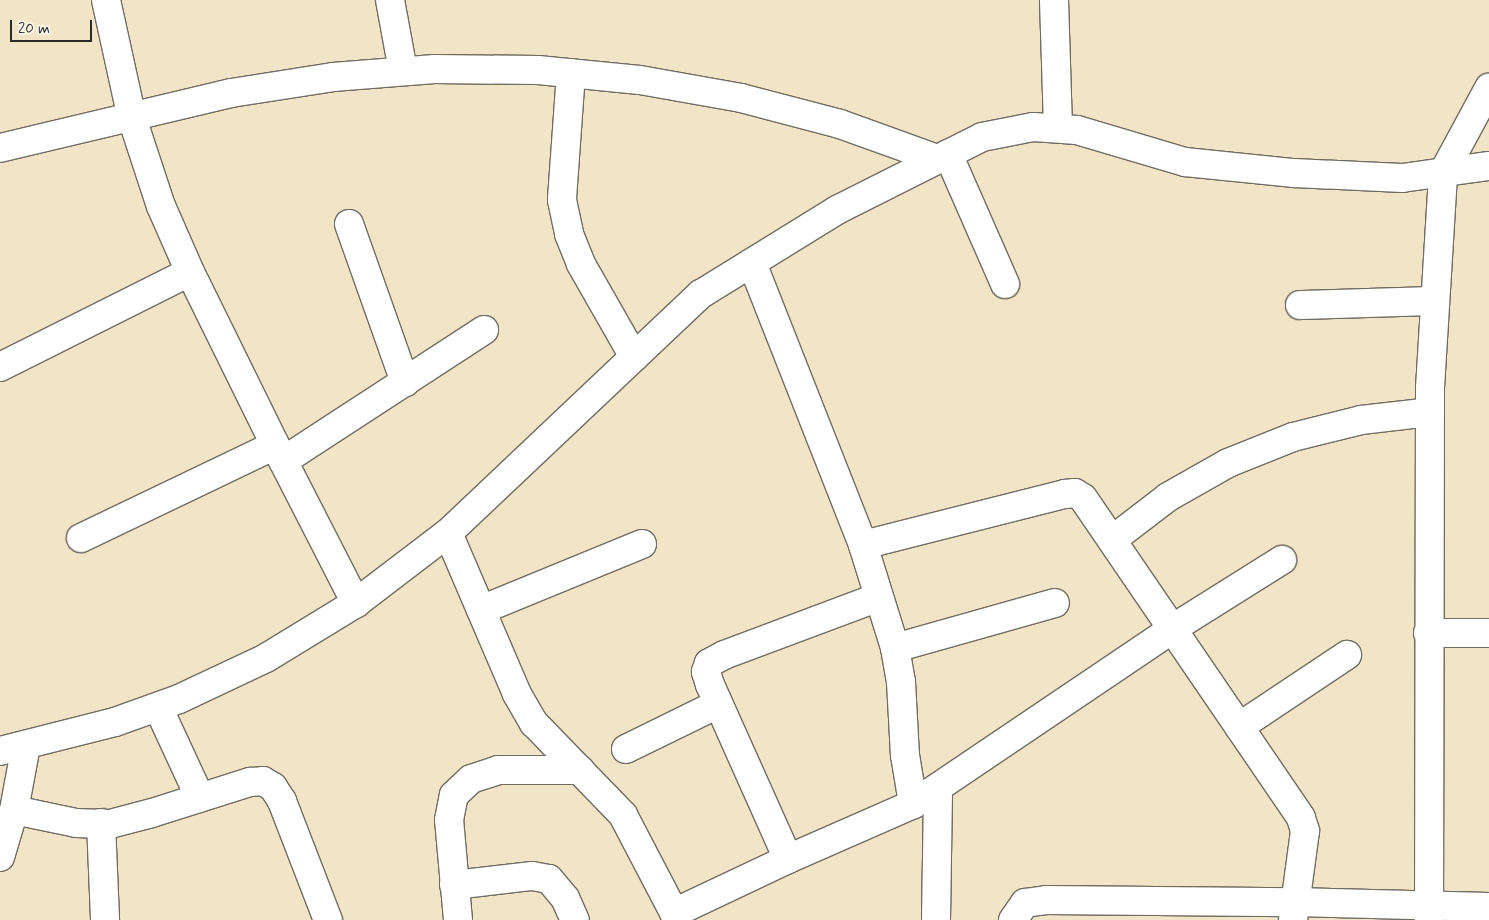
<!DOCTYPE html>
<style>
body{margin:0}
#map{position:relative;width:1489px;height:920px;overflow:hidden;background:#f2e4c7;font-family:Mynerve,sans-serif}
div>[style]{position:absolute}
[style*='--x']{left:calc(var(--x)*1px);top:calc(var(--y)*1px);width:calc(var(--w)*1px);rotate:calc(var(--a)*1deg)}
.roads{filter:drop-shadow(1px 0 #716c62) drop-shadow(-1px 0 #716c62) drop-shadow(0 1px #716c62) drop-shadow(0 -1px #716c62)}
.street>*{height:28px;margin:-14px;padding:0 14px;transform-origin:14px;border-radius:14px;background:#fff}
.secondary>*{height:28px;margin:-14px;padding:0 14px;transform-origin:14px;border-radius:14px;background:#fff}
span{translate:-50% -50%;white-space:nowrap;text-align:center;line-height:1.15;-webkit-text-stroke:4px #fcf5e5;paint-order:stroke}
.scale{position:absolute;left:10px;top:20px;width:82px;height:22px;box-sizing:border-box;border:2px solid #2b2b2b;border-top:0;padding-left:6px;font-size:15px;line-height:18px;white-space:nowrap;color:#2b2b2b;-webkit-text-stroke:4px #fcf5e5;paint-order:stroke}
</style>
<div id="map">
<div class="roads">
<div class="street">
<i style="--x:106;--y:0;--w:121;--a:77.6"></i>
<i style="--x:132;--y:118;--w:93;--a:71.8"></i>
<i style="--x:161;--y:206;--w:72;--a:66.3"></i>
<i style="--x:190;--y:272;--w:193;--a:63.8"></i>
<i style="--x:275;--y:445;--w:178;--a:62.9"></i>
<i style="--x:390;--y:0;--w:72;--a:79.6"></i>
<i style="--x:1054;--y:0;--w:128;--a:88.2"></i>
<i style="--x:571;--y:73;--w:127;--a:94.1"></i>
<i style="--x:562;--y:200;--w:35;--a:78"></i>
<i style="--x:569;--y:234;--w:32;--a:68"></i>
<i style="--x:581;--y:264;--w:107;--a:60.3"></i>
<i style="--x:0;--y:148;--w:237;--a:-13.4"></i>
<i style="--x:231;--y:93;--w:103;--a:-8.9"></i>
<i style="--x:333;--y:77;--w:102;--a:-4.5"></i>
<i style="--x:435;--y:69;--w:103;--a:0.6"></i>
<i style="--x:538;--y:70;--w:102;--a:5.6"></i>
<i style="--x:640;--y:80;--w:103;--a:10.1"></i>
<i style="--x:741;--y:98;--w:102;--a:14.7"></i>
<i style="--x:840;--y:124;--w:103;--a:19.8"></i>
<i style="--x:948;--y:154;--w:142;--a:66.3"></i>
<i style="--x:349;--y:224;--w:168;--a:70.5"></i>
<i style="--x:752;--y:263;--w:303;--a:68.5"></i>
<i style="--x:863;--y:545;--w:108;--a:72.7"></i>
<i style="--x:895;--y:648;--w:35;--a:80"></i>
<i style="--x:901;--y:682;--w:73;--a:86.9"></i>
<i style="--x:905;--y:755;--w:50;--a:80.7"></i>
<i style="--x:1300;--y:305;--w:135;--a:-1.7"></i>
<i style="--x:0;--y:367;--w:212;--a:-26.6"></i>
<i style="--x:283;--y:461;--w:240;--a:-33.1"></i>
<i style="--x:448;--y:533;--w:175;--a:66.8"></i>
<i style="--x:517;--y:694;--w:34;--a:60"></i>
<i style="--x:534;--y:723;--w:128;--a:45.9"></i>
<i style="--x:623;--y:815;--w:119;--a:62.4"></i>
<i style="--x:81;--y:538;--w:215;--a:-25.6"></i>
<i style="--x:1112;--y:540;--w:71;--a:-37.5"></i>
<i style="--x:1168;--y:497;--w:69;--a:-29.5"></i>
<i style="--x:1228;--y:463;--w:70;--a:-21.8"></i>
<i style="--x:1293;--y:437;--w:70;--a:-14"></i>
<i style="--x:1361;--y:420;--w:69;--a:-6.6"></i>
<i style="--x:863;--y:545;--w:208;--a:-14.2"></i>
<i style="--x:1065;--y:494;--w:10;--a:-6"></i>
<i style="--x:1075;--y:493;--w:9;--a:32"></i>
<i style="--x:1083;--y:498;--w:387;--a:55.7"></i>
<i style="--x:1301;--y:818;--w:14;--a:73"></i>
<i style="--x:1305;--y:831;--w:90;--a:97.7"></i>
<i style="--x:481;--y:610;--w:174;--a:-22.3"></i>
<i style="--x:1428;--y:633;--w:61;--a:0"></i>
<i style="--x:895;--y:648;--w:166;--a:-15.7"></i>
<i style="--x:158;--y:707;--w:100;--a:65.2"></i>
<i style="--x:1239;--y:727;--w:130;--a:-33.7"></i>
<i style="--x:626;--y:749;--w:102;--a:-26.1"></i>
<i style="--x:14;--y:810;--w:63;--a:11.8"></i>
<i style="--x:76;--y:823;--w:34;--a:2"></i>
<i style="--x:110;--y:824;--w:43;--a:-14.7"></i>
<i style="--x:152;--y:813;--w:103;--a:-17.6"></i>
<i style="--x:250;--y:782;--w:13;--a:-4"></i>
<i style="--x:263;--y:781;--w:12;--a:31"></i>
<i style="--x:273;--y:787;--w:17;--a:57"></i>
<i style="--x:282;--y:801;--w:128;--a:68.9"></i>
<i style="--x:101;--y:823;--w:97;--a:87.6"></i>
<i style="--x:0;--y:857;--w:49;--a:-73.4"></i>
<i style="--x:14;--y:810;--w:66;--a:-79.5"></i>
<i style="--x:788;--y:859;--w:191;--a:-114.1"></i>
<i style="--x:710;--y:685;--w:14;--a:-107"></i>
<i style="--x:706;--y:672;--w:9;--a:-72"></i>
<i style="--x:709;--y:663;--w:17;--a:-28"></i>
<i style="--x:724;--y:655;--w:165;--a:-20.5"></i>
<i style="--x:454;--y:885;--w:79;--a:-6.6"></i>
<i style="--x:532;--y:876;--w:17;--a:10"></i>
<i style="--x:549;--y:879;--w:25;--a:50"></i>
<i style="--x:565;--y:898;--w:24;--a:66"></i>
<i style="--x:674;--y:913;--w:126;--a:-25.3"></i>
<i style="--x:788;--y:859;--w:137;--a:-23.7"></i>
<i style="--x:913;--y:804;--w:313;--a:-34"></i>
<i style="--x:1172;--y:629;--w:130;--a:-32.1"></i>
<i style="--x:458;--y:920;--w:100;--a:-95.1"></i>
<i style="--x:449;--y:820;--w:25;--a:-79"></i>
<i style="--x:454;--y:795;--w:23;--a:-43"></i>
<i style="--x:471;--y:779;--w:28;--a:-18"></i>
<i style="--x:498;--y:770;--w:82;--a:0"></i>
<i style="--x:936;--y:920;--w:131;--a:-89.1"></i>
<i style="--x:1013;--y:920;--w:21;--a:-55"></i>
<i style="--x:1025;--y:903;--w:21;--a:-8"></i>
<i style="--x:1046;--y:900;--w:248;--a:0.5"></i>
<i style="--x:1294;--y:902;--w:195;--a:1.5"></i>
<i style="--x:1429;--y:920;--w:532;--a:-89.89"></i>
<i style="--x:1430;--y:388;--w:215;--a:-86.5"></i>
<i style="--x:1443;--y:173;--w:97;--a:-61.6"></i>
</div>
<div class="secondary">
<i style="--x:0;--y:751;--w:119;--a:-14.2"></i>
<i style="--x:115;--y:722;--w:68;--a:-19.8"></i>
<i style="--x:179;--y:699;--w:96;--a:-25.2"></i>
<i style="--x:266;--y:658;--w:105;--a:-31.4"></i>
<i style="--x:356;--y:603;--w:116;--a:-37.3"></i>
<i style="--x:448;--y:533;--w:348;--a:-43.4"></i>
<i style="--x:701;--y:294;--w:160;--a:-31.7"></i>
<i style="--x:837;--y:210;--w:162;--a:-26.7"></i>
<i style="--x:982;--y:137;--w:52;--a:-11.1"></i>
<i style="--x:1033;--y:127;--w:44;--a:3.9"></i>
<i style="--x:1077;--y:130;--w:113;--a:16.5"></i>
<i style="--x:1185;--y:162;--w:110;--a:5.8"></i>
<i style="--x:1294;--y:173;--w:108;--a:2.7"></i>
<i style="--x:1402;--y:178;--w:88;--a:-7.9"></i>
</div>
</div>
<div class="scale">20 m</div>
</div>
